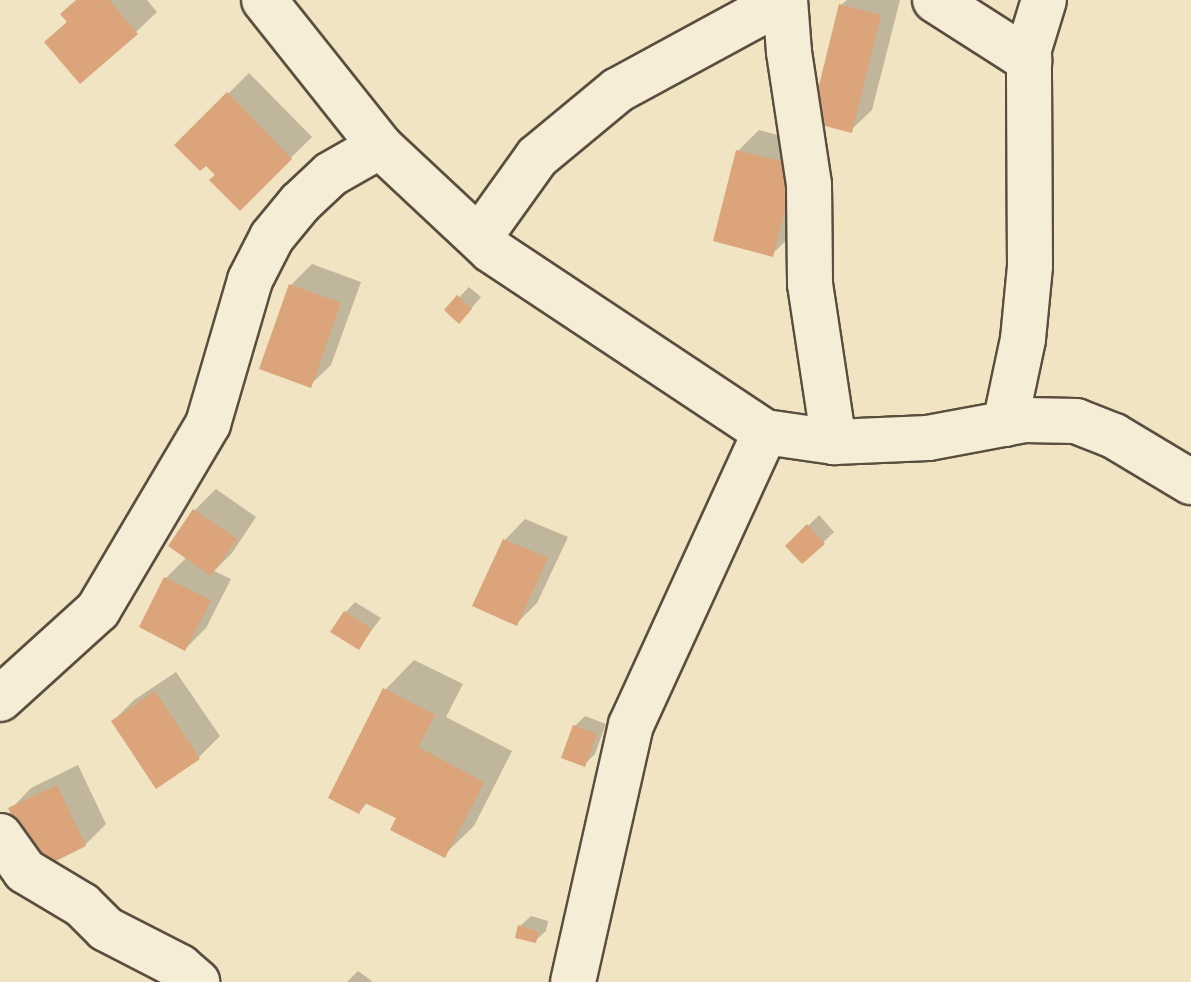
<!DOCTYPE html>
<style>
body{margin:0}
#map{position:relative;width:1191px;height:982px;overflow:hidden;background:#f1e4c2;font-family:Alegreya,serif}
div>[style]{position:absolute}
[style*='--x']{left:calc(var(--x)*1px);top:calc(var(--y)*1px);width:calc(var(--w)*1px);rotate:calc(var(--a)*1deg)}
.shadow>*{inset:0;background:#0003}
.building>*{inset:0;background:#dba47b}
.roads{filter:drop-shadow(2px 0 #5a4e3f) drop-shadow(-2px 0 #5a4e3f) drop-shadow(0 2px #5a4e3f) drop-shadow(0 -2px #5a4e3f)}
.street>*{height:44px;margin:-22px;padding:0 22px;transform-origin:22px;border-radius:22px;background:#f6edd7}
span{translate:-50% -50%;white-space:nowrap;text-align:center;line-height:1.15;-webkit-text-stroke:6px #f6edd7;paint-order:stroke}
</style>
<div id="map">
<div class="shadow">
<i style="clip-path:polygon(77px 0,147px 0,157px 12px,136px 32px,46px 42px,68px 21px)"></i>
<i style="clip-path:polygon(847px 0,900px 0,872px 110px,851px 130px,841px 5px)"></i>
<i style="clip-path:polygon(249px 73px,312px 137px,240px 208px,206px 163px,177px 145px)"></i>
<i style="clip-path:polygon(759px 130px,816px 145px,793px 234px,772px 254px,738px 151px)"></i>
<i style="clip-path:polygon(312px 264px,361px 282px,331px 365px,310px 385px,291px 285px)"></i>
<i style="clip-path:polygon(469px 287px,481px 297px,469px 311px,447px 310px)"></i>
<i style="clip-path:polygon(216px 489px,256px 517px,232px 553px,214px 571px,231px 579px,206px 628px,185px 649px,141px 626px,166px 578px,187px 557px,171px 546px,195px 510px)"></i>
<i style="clip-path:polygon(819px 515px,834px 532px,803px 562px,788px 546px)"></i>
<i style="clip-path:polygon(525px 519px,568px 537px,537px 603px,516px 624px,505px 540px)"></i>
<i style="clip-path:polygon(355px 602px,381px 618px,358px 648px,345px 613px)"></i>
<i style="clip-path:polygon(414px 660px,463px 684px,446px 717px,512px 751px,474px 826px,444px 855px,399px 817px,368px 802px,359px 812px,385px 690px)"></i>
<i style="clip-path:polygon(176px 672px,220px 736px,199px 757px,113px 721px,134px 700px)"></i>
<i style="clip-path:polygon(585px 716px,606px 724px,595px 754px,585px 764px,575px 726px)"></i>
<i style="clip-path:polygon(78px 765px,106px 824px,85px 845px,11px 809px,31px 788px)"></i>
<i style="clip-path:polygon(531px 916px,548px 921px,546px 931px,535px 941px,520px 926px)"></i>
<i style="clip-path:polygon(358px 971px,372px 981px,372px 982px,347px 982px)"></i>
</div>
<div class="building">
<i style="clip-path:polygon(76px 0,109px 0,138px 34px,80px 84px,44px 42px,67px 22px,60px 14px)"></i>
<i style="clip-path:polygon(839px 4px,881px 15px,852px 133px,810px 122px)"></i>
<i style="clip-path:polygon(227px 92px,292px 159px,240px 211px,209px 180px,215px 175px,206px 166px,200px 171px,174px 145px)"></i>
<i style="clip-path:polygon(736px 150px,796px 165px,773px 257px,713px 241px)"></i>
<i style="clip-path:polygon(289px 284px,341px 303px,311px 388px,259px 369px)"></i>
<i style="clip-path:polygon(457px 295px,472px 309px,459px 324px,444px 310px)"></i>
<i style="clip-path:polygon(193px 509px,237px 539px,211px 576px,168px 546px)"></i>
<i style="clip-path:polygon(807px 524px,825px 544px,802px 564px,785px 546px)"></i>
<i style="clip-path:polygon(503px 539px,548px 558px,517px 626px,472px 606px)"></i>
<i style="clip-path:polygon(164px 577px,211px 600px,185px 651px,139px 627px)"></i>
<i style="clip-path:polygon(344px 611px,372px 629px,359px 650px,330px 632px)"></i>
<i style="clip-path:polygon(383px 688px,435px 715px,418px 747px,484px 782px,445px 858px,390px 830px,396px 818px,365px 803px,359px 814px,328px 798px)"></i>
<i style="clip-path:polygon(155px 691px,200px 759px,156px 789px,111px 721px)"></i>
<i style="clip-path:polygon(573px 725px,597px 734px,585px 767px,561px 758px)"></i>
<i style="clip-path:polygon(57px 785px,86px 846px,38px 870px,8px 808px)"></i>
<i style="clip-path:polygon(518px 925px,539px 932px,536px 943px,515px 938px)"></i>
</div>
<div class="roads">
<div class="street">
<i style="--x:264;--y:0;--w:186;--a:51.5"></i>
<i style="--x:380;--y:146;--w:152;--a:43.1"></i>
<i style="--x:491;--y:250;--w:329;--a:33.6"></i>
<i style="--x:765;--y:432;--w:70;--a:8.2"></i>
<i style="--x:834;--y:442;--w:94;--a:-2.4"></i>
<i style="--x:928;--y:438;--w:99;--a:-10.5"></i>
<i style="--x:1025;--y:420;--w:51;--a:1.1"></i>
<i style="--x:1076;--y:421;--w:41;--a:21.5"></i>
<i style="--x:1114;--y:436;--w:90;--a:30.9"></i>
<i style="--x:785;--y:0;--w:52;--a:85.6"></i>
<i style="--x:789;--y:52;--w:134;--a:81.4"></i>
<i style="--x:809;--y:185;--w:99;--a:89.4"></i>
<i style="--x:810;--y:284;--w:160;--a:81.4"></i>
<i style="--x:935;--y:0;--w:112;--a:32.6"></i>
<i style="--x:479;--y:238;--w:100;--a:-54.4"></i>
<i style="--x:537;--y:157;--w:105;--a:-39.6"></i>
<i style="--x:618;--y:90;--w:189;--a:-28.5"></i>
<i style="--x:1005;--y:424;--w:87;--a:-78"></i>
<i style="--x:1023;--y:339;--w:73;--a:-84.5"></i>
<i style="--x:1030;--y:266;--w:217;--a:-90.3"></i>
<i style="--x:1029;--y:49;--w:51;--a:-73"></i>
<i style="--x:0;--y:699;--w:132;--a:-42.2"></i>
<i style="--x:98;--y:610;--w:216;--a:-59.4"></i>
<i style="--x:208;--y:424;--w:150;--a:-73.7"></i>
<i style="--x:250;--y:280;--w:48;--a:-62.9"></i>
<i style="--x:272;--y:237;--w:44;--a:-50.5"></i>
<i style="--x:300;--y:203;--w:42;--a:-43.1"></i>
<i style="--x:331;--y:174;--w:56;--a:-29.7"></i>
<i style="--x:0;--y:836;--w:43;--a:54.5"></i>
<i style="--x:25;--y:871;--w:66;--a:30.8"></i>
<i style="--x:82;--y:905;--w:34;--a:45"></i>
<i style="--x:106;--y:929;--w:83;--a:27.2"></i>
<i style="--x:180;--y:967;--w:23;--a:41"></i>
<i style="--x:573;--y:982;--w:263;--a:-77.3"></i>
<i style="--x:631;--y:725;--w:322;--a:-65.4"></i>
</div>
</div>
</div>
